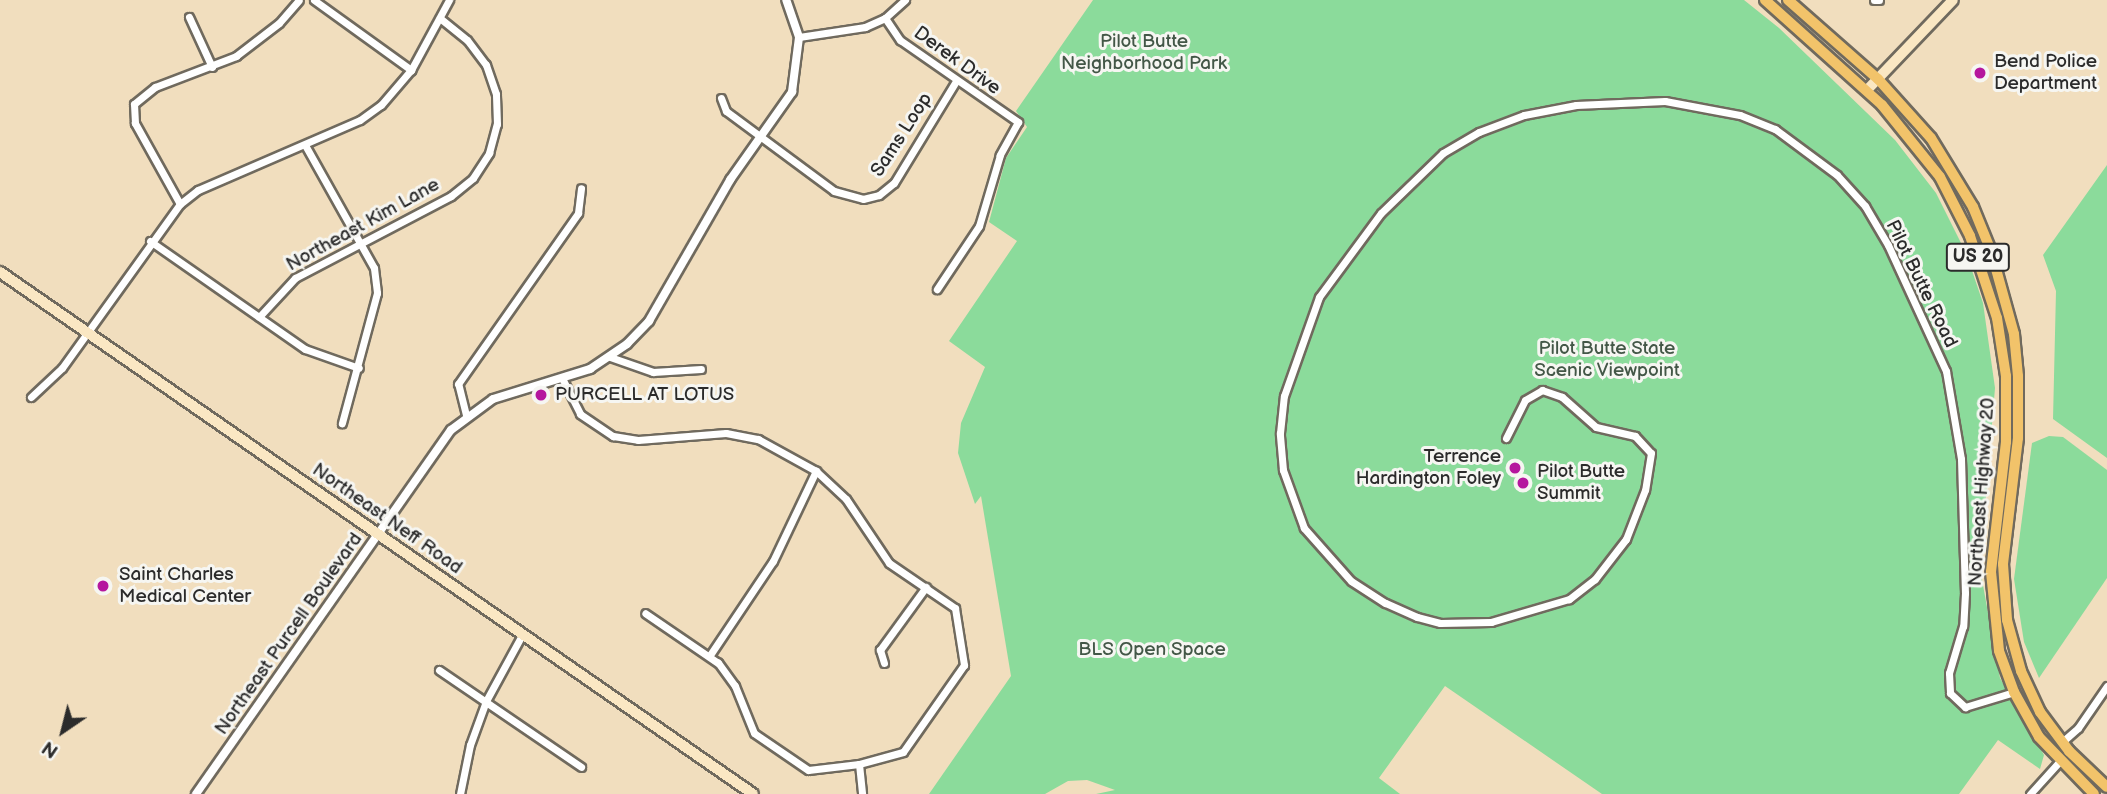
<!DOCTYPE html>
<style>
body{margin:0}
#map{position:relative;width:2107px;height:794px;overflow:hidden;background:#f1debe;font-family:"Balsamiq Sans",sans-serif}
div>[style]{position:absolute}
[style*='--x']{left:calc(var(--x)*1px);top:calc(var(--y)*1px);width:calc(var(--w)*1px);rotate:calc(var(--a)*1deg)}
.green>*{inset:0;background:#8bdb9b}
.roads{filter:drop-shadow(2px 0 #706a5e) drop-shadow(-2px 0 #706a5e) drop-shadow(0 2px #706a5e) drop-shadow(0 -2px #706a5e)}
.minor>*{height:7px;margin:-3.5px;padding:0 3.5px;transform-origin:3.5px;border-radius:3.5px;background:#fff}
.tertiary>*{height:8px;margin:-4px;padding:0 4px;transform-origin:4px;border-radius:4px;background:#fff}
.secondary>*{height:10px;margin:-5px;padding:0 5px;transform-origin:5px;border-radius:5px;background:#fae7c3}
.primary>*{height:10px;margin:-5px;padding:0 5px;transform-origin:5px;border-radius:5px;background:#f2c36a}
.dots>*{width:19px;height:19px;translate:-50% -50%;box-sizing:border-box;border:4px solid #f6f6f2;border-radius:50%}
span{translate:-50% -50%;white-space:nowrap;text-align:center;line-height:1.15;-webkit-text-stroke:6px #f6f6f2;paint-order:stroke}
.shield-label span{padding:2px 5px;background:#f6f6f2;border:2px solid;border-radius:5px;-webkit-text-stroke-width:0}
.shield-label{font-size:18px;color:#2b2b2b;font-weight:700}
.park-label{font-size:19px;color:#435747}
.street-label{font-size:19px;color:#2b2b2b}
.poi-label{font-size:19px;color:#2b2b2b}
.left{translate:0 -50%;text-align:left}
.right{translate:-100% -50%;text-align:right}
.north{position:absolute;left:28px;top:696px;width:70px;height:70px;-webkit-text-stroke:5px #f6f6f2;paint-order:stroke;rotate:215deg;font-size:19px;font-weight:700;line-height:28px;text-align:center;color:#2b2b2b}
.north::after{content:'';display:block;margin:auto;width:24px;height:32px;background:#2b2b2b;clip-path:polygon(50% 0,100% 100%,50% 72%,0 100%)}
</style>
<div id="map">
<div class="green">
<i style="clip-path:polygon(1093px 0,1744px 0,1779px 28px,1895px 140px,1936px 193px,1966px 253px,1983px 303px,1995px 388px,1980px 569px,2000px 678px,2044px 755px,2040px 769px,1998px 740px,1959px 794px,1602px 794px,1445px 686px,1379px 778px,1400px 794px,1096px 794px,1115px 790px,1087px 780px,1068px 781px,1045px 794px,929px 794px,1011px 676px,981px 496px,975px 504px,958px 453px,961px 423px,985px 367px,949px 341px,1017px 241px,989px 222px,1006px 158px,1027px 127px,1016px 111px)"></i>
<i style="clip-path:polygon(2107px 165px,2107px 458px,2053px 419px,2056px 291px,2043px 255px)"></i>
<i style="clip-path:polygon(2049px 436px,2063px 437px,2107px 470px,2107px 578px,2039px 678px,2024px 642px,2014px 579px,2032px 443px)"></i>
</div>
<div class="roads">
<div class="minor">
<i style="--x:314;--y:0;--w:120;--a:35.8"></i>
<i style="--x:1874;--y:0;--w:5;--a:0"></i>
<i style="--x:189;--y:17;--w:55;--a:65.3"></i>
<i style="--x:885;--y:18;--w:27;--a:56"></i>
<i style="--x:900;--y:40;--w:144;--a:34.8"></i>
<i style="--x:1018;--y:122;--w:38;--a:119"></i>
<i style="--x:1000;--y:155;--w:74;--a:106.5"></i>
<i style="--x:979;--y:226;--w:76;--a:123.7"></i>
<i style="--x:799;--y:37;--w:67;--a:-8.6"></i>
<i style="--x:865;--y:27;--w:22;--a:-24"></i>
<i style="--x:885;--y:18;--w:27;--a:-42"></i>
<i style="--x:721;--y:98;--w:14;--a:69"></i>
<i style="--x:726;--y:111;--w:134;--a:36.5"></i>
<i style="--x:834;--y:191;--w:30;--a:15"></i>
<i style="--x:863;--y:199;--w:16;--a:-14"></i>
<i style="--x:879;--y:195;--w:19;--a:-39"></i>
<i style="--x:894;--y:183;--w:119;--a:-58.7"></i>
<i style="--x:305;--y:145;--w:141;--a:60.7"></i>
<i style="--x:374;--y:268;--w:25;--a:83"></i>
<i style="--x:377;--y:293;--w:135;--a:105.1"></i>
<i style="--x:180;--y:204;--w:93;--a:-119.1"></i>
<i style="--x:135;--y:123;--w:19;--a:-93"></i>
<i style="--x:134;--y:104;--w:27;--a:-39"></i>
<i style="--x:155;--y:87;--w:87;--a:-20.9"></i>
<i style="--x:236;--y:56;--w:54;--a:-37.5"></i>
<i style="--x:279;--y:23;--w:30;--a:-49"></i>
<i style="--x:150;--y:241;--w:189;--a:34.9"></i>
<i style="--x:305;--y:349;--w:57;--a:19.4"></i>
<i style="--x:259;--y:317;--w:53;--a:-47.3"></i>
<i style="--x:295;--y:278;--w:176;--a:-27.7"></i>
<i style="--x:451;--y:196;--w:28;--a:-39"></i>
<i style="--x:473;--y:178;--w:30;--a:-57"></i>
<i style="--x:489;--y:153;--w:30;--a:-75"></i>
<i style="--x:497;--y:124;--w:30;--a:-92"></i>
<i style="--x:496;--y:94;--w:31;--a:-109"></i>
<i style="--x:486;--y:65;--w:31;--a:-127"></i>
<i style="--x:467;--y:40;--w:35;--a:-141"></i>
<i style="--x:610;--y:357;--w:46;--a:19.2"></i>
<i style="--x:653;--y:372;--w:48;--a:-3.6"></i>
<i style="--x:563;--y:380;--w:38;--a:63"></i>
<i style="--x:580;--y:414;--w:40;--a:34"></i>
<i style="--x:613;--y:436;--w:25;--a:9"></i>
<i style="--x:638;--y:440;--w:88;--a:-4.5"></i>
<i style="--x:726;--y:433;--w:33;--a:11"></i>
<i style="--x:758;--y:439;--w:66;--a:28.9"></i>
<i style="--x:816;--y:471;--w:41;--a:43"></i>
<i style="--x:846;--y:499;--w:77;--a:56.1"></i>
<i style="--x:889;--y:563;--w:80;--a:34.3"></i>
<i style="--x:955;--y:608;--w:58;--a:81"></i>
<i style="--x:964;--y:665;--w:106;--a:125"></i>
<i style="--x:903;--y:752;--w:46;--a:164.7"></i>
<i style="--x:859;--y:764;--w:51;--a:173.3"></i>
<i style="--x:808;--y:770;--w:65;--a:-145.6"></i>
<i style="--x:754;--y:733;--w:51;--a:-112"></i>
<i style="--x:735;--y:686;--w:29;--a:-126"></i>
<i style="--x:718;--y:663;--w:88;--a:-145.6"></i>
<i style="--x:31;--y:397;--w:42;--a:-43.1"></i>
<i style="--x:62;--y:368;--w:202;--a:-54.3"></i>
<i style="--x:180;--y:204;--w:23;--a:-38"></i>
<i style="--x:198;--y:190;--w:176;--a:-23.4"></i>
<i style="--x:360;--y:120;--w:26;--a:-36"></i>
<i style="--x:381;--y:105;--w:46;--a:-49.4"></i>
<i style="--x:411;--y:70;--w:80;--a:-61.5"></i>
<i style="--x:466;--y:415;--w:32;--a:-104"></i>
<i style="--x:458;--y:384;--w:209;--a:-54.9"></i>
<i style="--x:578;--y:213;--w:25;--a:-83"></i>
<i style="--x:1506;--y:438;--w:42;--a:-63.4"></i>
<i style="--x:1525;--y:400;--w:20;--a:-30"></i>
<i style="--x:1542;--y:390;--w:21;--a:19"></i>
<i style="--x:1562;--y:397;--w:45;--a:41.4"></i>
<i style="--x:1596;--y:427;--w:40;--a:13"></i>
<i style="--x:1635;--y:436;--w:23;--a:47"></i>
<i style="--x:1651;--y:453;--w:37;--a:99"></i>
<i style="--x:1645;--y:490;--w:53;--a:111.2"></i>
<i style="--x:1626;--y:539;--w:51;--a:127.8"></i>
<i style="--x:1595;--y:579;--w:33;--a:142"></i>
<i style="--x:1569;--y:599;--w:81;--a:163.6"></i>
<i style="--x:1491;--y:622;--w:51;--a:178.9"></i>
<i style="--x:1440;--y:623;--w:24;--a:-165"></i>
<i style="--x:1417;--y:617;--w:35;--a:-156"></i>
<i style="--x:1385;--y:603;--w:40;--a:-147.1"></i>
<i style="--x:1351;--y:581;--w:71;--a:-131.6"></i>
<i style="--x:1304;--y:528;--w:62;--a:-109.9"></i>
<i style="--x:1283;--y:470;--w:37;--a:-95"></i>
<i style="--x:1280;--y:433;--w:37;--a:-84"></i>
<i style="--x:1284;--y:396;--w:105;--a:-70.5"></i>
<i style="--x:1319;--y:297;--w:104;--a:-53.6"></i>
<i style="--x:1381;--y:213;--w:86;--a:-44.1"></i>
<i style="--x:1443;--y:153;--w:42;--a:-30.3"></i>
<i style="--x:1479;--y:132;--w:48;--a:-20.7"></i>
<i style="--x:1524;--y:115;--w:53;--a:-10.9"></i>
<i style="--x:1576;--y:105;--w:89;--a:-2.6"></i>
<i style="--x:1665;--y:101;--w:76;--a:10.6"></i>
<i style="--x:1740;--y:115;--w:38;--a:22"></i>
<i style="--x:1775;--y:129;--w:77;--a:36.6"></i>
<i style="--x:1837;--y:175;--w:42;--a:47.9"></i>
<i style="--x:1865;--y:206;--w:45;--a:59.5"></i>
<i style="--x:1888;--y:245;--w:139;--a:65.3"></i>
<i style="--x:1946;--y:371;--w:89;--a:80.3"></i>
<i style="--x:1961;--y:459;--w:134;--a:88.3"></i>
<i style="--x:1965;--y:593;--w:33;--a:93"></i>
<i style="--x:1963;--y:626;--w:49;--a:106.6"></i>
<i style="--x:1949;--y:673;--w:20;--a:87"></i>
<i style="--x:1950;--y:693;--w:21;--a:43"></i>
<i style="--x:1965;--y:707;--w:51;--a:-17"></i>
<i style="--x:710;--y:655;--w:113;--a:-56.2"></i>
<i style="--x:773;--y:561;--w:100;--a:-64.5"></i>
<i style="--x:884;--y:663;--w:14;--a:-107"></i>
<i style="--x:880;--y:650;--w:78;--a:-53.9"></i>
<i style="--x:439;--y:670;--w:172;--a:34.3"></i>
<i style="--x:2062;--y:742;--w:21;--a:-41"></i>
<i style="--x:2078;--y:728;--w:51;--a:-55.4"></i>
<i style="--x:859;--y:764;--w:30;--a:84"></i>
<i style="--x:460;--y:794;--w:50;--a:-78.5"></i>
<i style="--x:470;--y:745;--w:47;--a:-70"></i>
<i style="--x:486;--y:701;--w:75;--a:-61.4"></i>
<i style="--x:2030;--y:794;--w:43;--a:-47.8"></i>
</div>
<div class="tertiary">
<i style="--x:196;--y:794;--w:444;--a:-55"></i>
<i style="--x:451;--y:430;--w:52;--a:-36.4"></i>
<i style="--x:493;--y:399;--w:102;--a:-17.2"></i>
<i style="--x:590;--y:369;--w:45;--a:-34"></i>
<i style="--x:627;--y:344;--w:32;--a:-46"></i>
<i style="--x:649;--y:321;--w:163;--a:-60.1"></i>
<i style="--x:730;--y:180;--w:108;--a:-54.8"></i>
<i style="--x:792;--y:92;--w:55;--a:-82.7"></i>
<i style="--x:799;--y:37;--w:39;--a:-109"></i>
</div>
<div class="secondary">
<i style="--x:1867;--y:90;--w:124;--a:-46.3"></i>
<i style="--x:0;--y:272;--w:916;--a:34.73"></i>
</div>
<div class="primary">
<i style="--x:1765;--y:0;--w:157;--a:41.9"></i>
<i style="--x:1882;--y:105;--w:92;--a:51.1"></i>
<i style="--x:1940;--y:177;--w:66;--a:63"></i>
<i style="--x:1970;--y:236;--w:86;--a:71.8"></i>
<i style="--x:1997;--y:318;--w:59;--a:81.2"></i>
<i style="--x:2006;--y:376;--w:66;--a:90"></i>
<i style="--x:2006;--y:442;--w:131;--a:96.6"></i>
<i style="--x:1991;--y:572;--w:79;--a:84.2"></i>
<i style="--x:1999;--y:651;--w:44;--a:69.9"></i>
<i style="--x:2014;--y:692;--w:51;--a:60.9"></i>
<i style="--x:2039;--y:737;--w:79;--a:46"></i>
<i style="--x:1788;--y:0;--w:120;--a:41.3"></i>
<i style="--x:1878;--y:79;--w:79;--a:48.1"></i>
<i style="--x:1931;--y:138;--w:81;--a:58.7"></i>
<i style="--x:1973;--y:207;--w:48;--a:67.8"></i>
<i style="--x:1991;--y:251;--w:86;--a:74.5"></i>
<i style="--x:2014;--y:334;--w:42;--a:84.6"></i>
<i style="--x:2018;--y:376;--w:62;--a:90"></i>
<i style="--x:2018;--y:438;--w:127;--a:96.8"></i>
<i style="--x:2003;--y:564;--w:56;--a:85.9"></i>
<i style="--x:2007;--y:620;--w:53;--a:74.6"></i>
<i style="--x:2021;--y:671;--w:45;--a:65.1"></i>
<i style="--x:2040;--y:712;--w:49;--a:53.4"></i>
<i style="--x:2069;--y:751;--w:52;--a:43.5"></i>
</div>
</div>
<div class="dots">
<i style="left:1980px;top:73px;background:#b5179e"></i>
<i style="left:541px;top:395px;background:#b5179e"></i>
<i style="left:1515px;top:468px;background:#b5179e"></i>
<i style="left:1523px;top:483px;background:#b5179e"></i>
<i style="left:103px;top:586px;background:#b5179e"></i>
</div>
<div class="shield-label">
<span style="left:1978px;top:257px">US 20</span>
</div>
<div class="park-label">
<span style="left:1144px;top:53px">Pilot Butte<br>Neighborhood Park</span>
<span style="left:1607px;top:360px">Pilot Butte State<br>Scenic Viewpoint</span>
<span style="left:1152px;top:650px">BLS Open Space</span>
</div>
<div class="street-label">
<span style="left:957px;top:61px;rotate:36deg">Derek Drive</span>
<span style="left:902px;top:135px;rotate:-57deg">Sams Loop</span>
<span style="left:363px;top:225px;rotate:-29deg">Northeast Kim Lane</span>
<span style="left:1921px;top:284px;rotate:64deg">Pilot Butte Road</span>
<span style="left:1982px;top:492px;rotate:-86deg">Northeast Highway 20</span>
<span style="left:387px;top:519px;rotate:35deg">Northeast Neff Road</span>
<span style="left:289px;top:634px;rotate:-55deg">Northeast Purcell Boulevard</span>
</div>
<div class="poi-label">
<span class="left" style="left:1994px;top:73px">Bend Police<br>Department</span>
<span class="left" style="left:555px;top:395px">PURCELL AT LOTUS</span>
<span class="right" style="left:1501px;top:468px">Terrence<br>Hardington Foley</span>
<span class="left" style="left:1537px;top:483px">Pilot Butte<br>Summit</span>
<span class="left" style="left:119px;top:586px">Saint Charles<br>Medical Center</span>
</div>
<div class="north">N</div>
</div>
